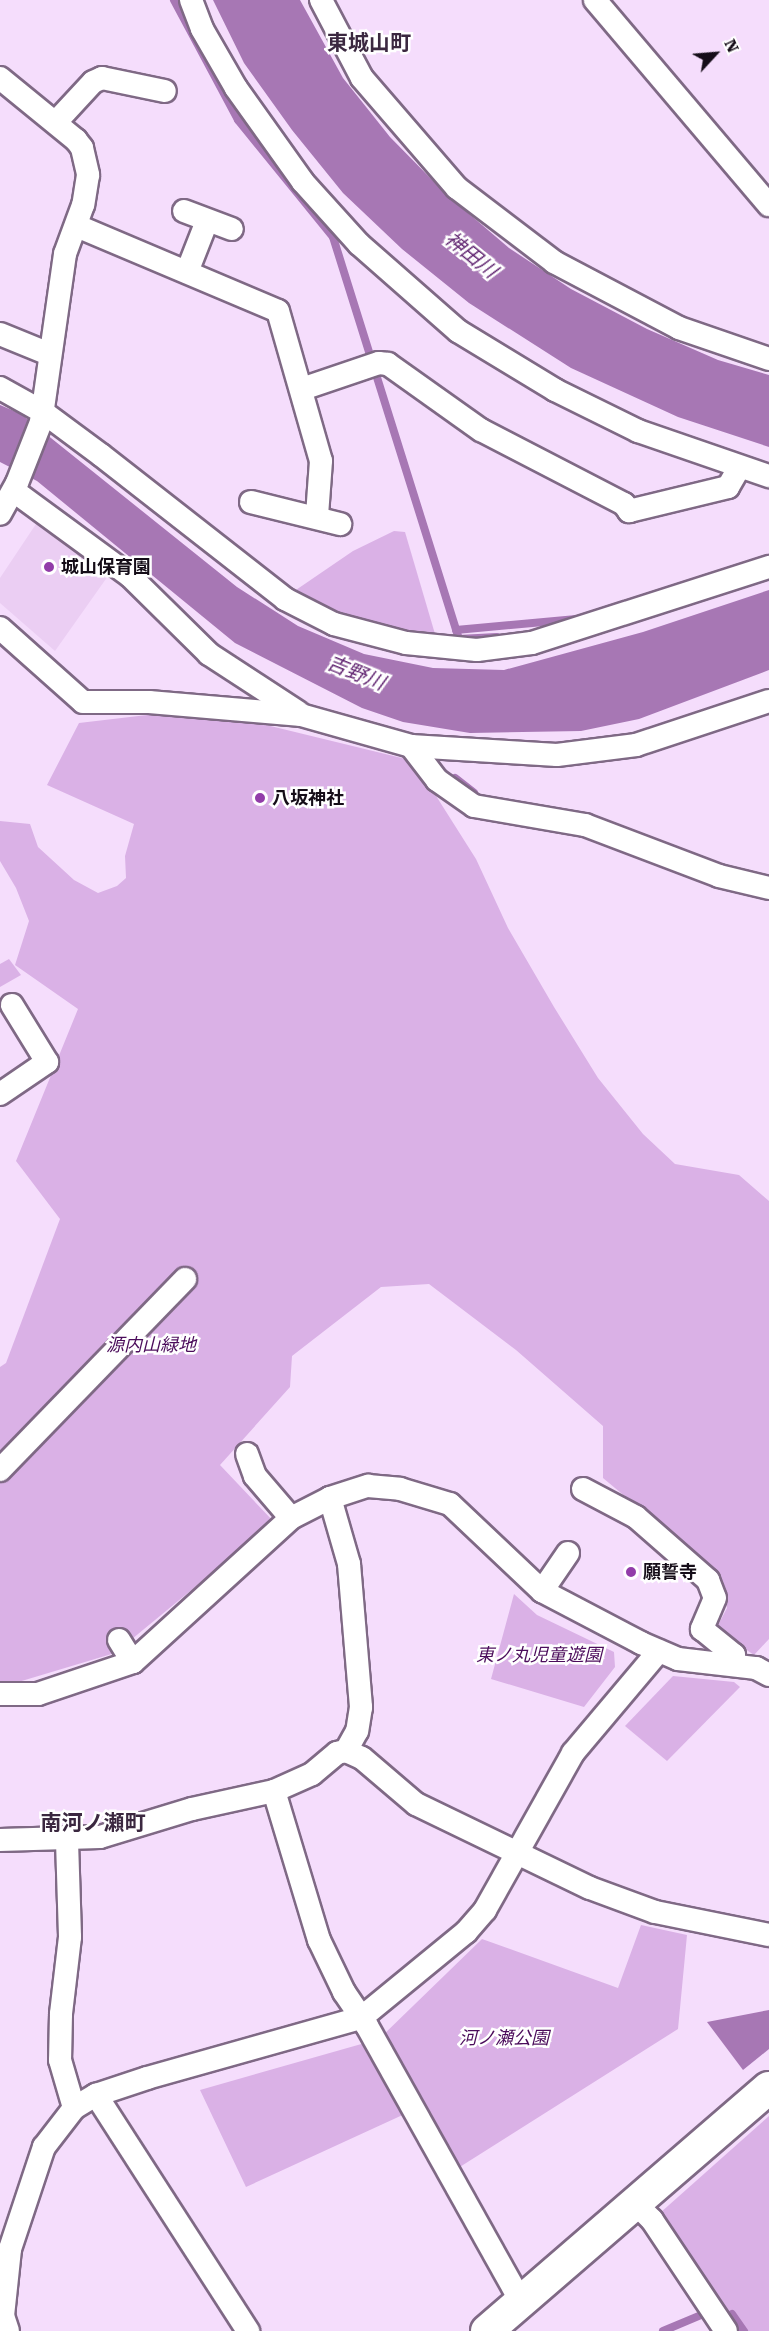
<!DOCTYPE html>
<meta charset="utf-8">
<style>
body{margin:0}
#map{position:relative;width:769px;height:2331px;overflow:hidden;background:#f5ddfc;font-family:"Roboto Serif","Noto Sans JP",serif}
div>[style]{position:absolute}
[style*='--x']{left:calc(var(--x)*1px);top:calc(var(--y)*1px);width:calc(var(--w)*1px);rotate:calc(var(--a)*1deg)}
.built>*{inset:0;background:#ebcef3}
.green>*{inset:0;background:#dab1e6}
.water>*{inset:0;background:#a777b4}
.stream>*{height:8px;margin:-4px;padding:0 4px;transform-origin:4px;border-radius:4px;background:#a777b4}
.roads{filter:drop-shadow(2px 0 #7f6985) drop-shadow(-2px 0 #7f6985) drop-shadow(0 2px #7f6985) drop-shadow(0 -2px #7f6985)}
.street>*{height:22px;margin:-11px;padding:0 11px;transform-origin:11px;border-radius:11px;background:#fff}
.secondary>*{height:32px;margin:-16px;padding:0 16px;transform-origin:16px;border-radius:16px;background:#fff}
.dots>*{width:16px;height:16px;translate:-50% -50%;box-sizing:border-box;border:3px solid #fff;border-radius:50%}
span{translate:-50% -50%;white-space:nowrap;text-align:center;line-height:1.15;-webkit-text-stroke:5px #fff;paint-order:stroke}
.poi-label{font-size:18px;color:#150d18;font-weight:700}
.left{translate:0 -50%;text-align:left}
.park-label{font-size:18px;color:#4b0c5b;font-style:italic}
.water-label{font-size:20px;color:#612571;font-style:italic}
.quarter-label{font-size:21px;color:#3b2840;font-weight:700}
.north{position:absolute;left:685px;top:24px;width:60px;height:60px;-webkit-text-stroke:4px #fff;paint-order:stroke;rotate:64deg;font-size:16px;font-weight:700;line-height:24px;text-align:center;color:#150d18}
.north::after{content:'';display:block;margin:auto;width:21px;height:27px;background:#150d18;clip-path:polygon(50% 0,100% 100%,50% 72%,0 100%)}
</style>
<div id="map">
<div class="built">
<i style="clip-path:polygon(40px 518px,108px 576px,55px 651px,0 603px,0 578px)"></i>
</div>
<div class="green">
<i style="clip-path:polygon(394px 531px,405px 532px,435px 634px,418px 640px,336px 614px,293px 592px,353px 551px)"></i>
<i style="clip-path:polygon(221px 714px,414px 761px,476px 859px,508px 928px,554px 1007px,598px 1078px,643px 1134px,675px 1164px,739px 1175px,769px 1201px,769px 1639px,754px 1655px,716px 1629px,727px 1608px,722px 1587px,693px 1553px,603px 1478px,603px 1426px,516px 1350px,429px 1284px,381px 1287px,292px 1356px,290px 1387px,220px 1465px,274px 1522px,115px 1653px,15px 1683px,0 1682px,0 1367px,6px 1363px,60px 1219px,16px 1161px,78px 1009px,15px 965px,29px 921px,16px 888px,0 861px,0 821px,30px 824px,38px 847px,74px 880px,98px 893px,117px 886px,126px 878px,125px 856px,134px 824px,47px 785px,79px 723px,147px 715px)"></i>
<i style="clip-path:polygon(9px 959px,21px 975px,0 987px,0 964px)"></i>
<i style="clip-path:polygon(514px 1594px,537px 1615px,614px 1652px,615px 1667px,584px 1707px,491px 1679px)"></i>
<i style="clip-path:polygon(673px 1676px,734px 1682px,740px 1687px,667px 1761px,625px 1726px)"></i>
<i style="clip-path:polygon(641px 1925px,687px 1935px,678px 2029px,455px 2170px,420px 2107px,246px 2187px,200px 2090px,379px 2039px,482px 1939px,618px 1988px)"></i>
<i style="clip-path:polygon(769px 2116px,769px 2331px,735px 2331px,660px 2213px)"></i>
</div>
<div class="water">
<i style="clip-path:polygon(213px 0,300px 0,343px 78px,390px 137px,447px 195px,509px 248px,571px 289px,647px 329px,718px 360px,769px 375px,769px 447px,678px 417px,571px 368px,469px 303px,402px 249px,343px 193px,292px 130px,244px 63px)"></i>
<i style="clip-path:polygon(0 405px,21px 414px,237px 587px,298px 626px,364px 654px,433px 668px,504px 670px,643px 632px,769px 590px,769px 670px,639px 719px,581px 731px,470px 733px,403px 722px,362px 708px,235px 643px,37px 481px,0 462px)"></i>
<i style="clip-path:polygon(769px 2010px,769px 2049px,743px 2070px,707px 2022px)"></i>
</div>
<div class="stream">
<i style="--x:174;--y:0;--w:136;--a:61.9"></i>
<i style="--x:238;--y:120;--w:151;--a:50.9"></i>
<i style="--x:333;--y:237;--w:421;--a:72.6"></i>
<i style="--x:459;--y:639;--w:38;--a:-3"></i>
<i style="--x:456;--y:630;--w:121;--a:-5.2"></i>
<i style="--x:455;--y:778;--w:24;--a:38"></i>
<i style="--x:732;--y:2314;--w:21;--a:55"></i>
<i style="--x:663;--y:2331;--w:41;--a:-22.8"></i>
</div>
<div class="roads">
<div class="street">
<i style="--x:191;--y:0;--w:31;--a:69"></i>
<i style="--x:202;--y:29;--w:68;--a:60"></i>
<i style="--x:236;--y:88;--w:115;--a:54.5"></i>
<i style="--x:303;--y:182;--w:84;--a:47.9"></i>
<i style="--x:359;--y:244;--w:132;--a:41.3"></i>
<i style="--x:458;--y:331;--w:114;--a:31.3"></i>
<i style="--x:555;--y:390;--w:93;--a:26.3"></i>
<i style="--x:638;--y:431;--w:139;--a:19"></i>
<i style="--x:321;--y:0;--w:88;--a:62.3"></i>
<i style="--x:362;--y:78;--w:145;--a:49.2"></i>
<i style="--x:457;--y:188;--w:122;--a:37.3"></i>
<i style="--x:554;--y:262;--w:141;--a:27.8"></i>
<i style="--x:679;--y:328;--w:95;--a:19"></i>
<i style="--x:595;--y:0;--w:269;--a:49.7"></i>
<i style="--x:0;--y:78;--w:98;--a:39.2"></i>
<i style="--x:76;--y:140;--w:10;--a:53"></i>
<i style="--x:82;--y:148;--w:28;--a:77"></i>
<i style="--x:88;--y:175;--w:30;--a:99"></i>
<i style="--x:83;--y:205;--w:52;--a:110.2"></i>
<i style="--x:65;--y:254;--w:170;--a:98.1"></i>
<i style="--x:41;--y:422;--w:66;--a:111.5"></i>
<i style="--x:17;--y:483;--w:35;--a:119"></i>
<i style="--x:56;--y:122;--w:54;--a:-47.2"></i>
<i style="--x:93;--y:82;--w:10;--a:-24"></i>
<i style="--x:102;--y:78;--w:64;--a:11.7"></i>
<i style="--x:184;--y:211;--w:51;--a:20.6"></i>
<i style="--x:77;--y:226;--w:218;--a:22.9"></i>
<i style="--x:278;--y:311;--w:156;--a:74"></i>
<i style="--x:321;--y:461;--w:55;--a:94.2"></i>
<i style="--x:187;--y:272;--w:55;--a:-68.6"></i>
<i style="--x:0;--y:334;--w:53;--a:22.2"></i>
<i style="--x:0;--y:388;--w:49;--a:29.2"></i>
<i style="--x:43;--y:412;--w:72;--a:36.6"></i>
<i style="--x:101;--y:455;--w:234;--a:38"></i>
<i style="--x:285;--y:599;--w:55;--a:27"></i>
<i style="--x:334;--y:624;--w:74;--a:14.8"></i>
<i style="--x:406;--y:643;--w:71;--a:5.6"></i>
<i style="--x:477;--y:650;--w:55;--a:-7.3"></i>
<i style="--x:532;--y:643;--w:249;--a:-17.8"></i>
<i style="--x:302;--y:389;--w:81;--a:-18.7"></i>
<i style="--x:379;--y:363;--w:9;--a:6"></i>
<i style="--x:388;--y:364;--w:114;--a:35.4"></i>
<i style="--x:481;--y:430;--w:161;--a:27.4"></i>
<i style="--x:624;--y:504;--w:9;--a:54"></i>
<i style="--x:629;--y:511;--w:102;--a:-13.6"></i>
<i style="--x:728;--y:487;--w:22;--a:-60"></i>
<i style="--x:14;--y:491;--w:144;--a:36.2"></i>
<i style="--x:130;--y:576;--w:111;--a:44.6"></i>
<i style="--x:209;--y:654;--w:106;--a:33.1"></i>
<i style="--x:251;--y:502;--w:92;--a:13.9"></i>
<i style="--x:0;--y:628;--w:111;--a:41.7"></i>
<i style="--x:83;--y:702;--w:66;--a:0"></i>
<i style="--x:149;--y:702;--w:153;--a:4.9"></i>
<i style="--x:301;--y:715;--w:114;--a:15.7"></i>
<i style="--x:411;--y:746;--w:146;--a:3.5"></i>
<i style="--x:557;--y:755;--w:80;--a:-7.2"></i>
<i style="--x:636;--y:745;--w:140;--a:-18.3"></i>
<i style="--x:411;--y:746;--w:43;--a:52.6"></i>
<i style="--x:437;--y:780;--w:45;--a:35.1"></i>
<i style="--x:474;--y:806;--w:113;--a:9.7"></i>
<i style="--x:585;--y:825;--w:143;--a:20.8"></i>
<i style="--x:719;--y:876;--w:51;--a:13.5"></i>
<i style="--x:0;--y:1094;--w:57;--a:-34.2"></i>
<i style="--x:47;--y:1062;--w:67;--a:-121.6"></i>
<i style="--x:247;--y:1454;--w:23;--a:70"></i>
<i style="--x:255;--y:1476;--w:55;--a:49.4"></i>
<i style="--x:0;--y:1470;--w:266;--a:-45.9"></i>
<i style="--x:583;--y:1489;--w:60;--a:27.8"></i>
<i style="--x:636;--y:1517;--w:96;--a:41.2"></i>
<i style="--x:708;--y:1580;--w:19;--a:69"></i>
<i style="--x:715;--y:1598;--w:34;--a:113"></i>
<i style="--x:702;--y:1629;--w:41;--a:39.1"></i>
<i style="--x:734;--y:1655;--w:10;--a:96"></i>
<i style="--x:330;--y:1498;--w:69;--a:73.9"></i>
<i style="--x:349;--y:1564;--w:144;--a:85.2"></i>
<i style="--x:361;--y:1707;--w:24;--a:99"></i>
<i style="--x:357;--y:1731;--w:23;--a:119"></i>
<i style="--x:542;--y:1591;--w:46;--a:-55.6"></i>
<i style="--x:119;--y:1640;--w:26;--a:58"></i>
<i style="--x:0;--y:1694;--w:38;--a:0"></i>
<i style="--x:38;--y:1694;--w:100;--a:-18.6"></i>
<i style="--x:133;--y:1662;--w:214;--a:-42.3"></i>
<i style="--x:291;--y:1518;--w:44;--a:-27.1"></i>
<i style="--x:330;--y:1498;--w:40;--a:-18"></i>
<i style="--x:368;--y:1486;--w:32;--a:5"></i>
<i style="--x:400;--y:1489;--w:52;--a:16.7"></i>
<i style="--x:450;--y:1504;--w:127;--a:43.4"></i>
<i style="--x:542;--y:1591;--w:112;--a:27.7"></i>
<i style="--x:641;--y:1643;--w:40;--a:23.4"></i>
<i style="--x:678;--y:1659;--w:79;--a:6.6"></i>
<i style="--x:756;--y:1668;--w:15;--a:28"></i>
<i style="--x:274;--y:1791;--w:42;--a:-24.1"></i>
<i style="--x:312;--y:1774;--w:33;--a:-40"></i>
<i style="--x:337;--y:1753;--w:9;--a:-13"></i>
<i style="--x:346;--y:1751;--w:17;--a:24"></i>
<i style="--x:362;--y:1758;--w:71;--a:40.4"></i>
<i style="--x:416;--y:1804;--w:193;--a:25.8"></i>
<i style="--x:590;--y:1888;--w:69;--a:20.3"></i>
<i style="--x:655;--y:1912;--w:116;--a:11.4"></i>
<i style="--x:0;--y:1840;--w:100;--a:-1.7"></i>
<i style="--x:100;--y:1837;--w:96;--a:-16.9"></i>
<i style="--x:192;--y:1809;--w:84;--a:-12.4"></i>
<i style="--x:274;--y:1791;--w:156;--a:73.2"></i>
<i style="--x:319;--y:1940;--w:58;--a:64.3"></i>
<i style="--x:344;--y:1992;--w:41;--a:55.9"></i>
<i style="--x:367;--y:2026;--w:315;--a:60.8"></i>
<i style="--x:67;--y:1841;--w:96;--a:88.2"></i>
<i style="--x:70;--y:1937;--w:78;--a:96.7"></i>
<i style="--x:61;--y:2014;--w:46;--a:91.2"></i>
<i style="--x:60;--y:2060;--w:50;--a:73.7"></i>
<i style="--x:96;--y:2095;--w:281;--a:57.2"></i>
<i style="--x:635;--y:2203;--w:24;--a:45"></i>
<i style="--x:652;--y:2220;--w:133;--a:56.3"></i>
<i style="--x:8;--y:2331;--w:16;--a:-108"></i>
<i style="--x:3;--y:2316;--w:67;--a:-84"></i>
<i style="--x:10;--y:2249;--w:108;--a:-71.6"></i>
<i style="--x:44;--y:2147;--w:49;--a:-52.4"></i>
<i style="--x:74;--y:2108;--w:26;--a:-31"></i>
<i style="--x:96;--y:2095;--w:54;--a:-18.4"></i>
<i style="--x:147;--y:2078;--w:222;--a:-15.7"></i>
<i style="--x:361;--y:2018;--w:136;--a:-39.3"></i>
<i style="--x:466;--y:1932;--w:29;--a:-49"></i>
<i style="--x:485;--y:1910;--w:180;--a:-60.7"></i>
<i style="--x:573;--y:1753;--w:133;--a:-49.9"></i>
</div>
<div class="secondary">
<i style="--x:487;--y:2331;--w:372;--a:-40.8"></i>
</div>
</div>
<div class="dots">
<i style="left:49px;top:567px;background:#923ca9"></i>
<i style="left:260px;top:798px;background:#923ca9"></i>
<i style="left:631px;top:1572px;background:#923ca9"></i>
</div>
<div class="poi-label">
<span class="left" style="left:61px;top:567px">城山保育園</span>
<span class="left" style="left:272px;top:798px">八坂神社</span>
<span class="left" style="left:643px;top:1572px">願誓寺</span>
</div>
<div class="park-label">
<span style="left:151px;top:1345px">源内山緑地</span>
<span style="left:539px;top:1655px">東ノ丸児童遊園</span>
<span style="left:504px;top:2038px">河ノ瀬公園</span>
</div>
<div class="water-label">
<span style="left:471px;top:255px;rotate:39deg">神田川</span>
<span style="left:356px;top:673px;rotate:22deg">吉野川</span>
</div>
<div class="quarter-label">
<span style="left:369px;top:43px">東城山町</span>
<span style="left:93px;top:1823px">南河ノ瀬町</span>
</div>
<div class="north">N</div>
</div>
